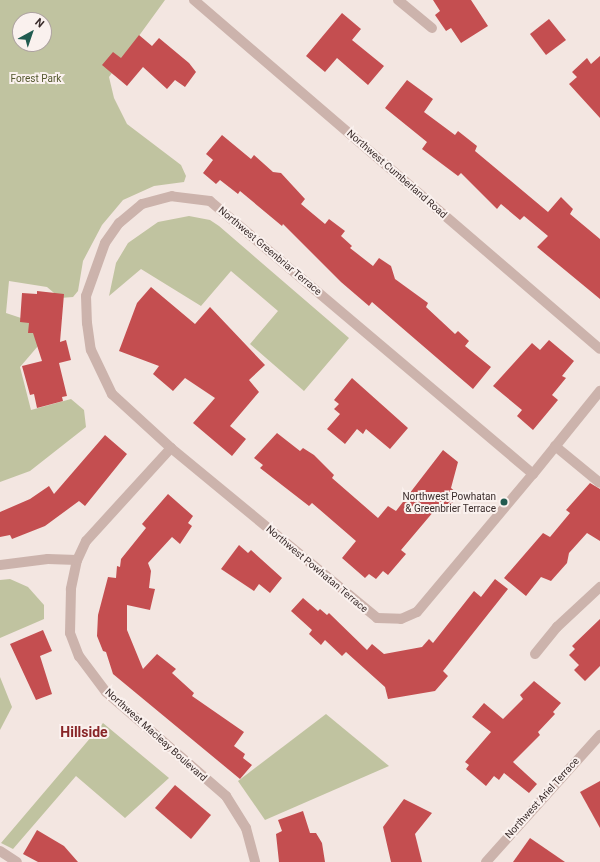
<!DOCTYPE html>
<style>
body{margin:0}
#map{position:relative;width:600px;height:862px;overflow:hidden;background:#f3e6e1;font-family:Roboto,sans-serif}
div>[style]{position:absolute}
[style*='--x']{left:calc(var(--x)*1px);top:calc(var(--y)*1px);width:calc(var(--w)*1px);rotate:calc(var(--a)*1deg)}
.green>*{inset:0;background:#c0c3a0}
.building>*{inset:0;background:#c44e50}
.minor>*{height:10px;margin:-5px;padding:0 5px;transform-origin:5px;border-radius:5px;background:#ccb3ac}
.dots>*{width:11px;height:11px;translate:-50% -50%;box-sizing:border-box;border:2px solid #faf1ee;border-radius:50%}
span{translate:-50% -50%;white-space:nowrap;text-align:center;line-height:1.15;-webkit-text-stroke:4px #faf1ee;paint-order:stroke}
.park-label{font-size:10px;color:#54582f}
.street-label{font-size:10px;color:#3a2c2b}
.poi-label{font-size:10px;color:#3a2c2b}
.right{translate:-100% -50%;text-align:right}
.district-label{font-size:14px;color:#882527;font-weight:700}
.north{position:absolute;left:12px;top:12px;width:40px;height:40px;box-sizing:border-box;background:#faf1ee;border:1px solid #ada2a0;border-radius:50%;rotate:40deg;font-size:11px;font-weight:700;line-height:16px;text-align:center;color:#3a2c2b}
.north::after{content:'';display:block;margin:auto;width:14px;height:18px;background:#215b50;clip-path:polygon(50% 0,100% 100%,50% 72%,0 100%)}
</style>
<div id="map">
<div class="green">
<i style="clip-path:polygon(evenodd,0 0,165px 0,109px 77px,114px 98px,127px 124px,181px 165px,186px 176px,184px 182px,154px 186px,123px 200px,102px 225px,83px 261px,78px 291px,73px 297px,60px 298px,47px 287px,9px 281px,6px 313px,33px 322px,38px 346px,20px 367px,31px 410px,71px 399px,84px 410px,86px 427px,30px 471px,0 482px,0 0,20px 20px,44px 20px,44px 44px,20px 44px,20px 20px)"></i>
<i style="clip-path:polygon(189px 216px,210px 220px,219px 226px,349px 338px,304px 391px,250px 344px,278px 311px,231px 271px,201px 306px,141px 269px,109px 296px,116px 263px,128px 243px,158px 222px)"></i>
<i style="clip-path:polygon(10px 579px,28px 587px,44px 605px,44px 619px,0 638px,0 580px)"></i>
<i style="clip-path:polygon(0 677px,12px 707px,0 730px)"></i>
<i style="clip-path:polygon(326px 714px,389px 766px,265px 820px,238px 781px)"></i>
<i style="clip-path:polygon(103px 723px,169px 778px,125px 818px,76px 776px,13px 849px,1px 843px)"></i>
</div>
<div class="building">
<i style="clip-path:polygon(433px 0,471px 0,488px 26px,461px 43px,451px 28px,446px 31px,435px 15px,440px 11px)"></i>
<i style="clip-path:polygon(342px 13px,361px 29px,352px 40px,384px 66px,368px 85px,337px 58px,325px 72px,306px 56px)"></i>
<i style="clip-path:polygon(549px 19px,566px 40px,546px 55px,530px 34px)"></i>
<i style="clip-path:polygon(139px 35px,152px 46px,159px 38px,189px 63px,196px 72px,185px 87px,175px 80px,167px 89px,143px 67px,127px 86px,102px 65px,113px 52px,121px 58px)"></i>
<i style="clip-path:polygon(600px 56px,600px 118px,569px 84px,577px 77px,572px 72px,587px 58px,591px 64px)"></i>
<i style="clip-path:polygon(407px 80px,433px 99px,424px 112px,455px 135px,458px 131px,477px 146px,475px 151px,548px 212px,561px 197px,573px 209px,570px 214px,600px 239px,600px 299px,537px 247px,548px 236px,524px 216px,520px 220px,501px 204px,497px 209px,461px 173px,458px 176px,422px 149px,427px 142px,385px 108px)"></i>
<i style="clip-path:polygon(222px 135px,251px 159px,254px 155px,273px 172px,281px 173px,305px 199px,301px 204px,325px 224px,329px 219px,345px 231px,341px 236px,352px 246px,350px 248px,373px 266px,379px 258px,391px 266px,395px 279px,428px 303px,426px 307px,455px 334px,458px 331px,469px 341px,465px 346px,491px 367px,473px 389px,372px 302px,369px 306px,341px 282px,283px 224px,282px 226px,240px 191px,238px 194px,220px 180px,216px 184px,203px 173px,213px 160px,206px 154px)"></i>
<i style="clip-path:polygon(151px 287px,195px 324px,210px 307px,265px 365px,249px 380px,259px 392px,230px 426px,246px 439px,232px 456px,193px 423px,215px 398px,185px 378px,173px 391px,153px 374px,159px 366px,119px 351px,137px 303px)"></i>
<i style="clip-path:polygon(37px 291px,64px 294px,60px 342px,66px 340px,71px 360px,59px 363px,67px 396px,62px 397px,63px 401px,37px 408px,34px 394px,30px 395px,22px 366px,42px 361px,33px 333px,28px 333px,29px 323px,20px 322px,22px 293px,37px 294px)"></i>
<i style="clip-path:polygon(549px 340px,574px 361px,562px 376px,566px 378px,552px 395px,558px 400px,533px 430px,517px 416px,522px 410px,493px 386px,532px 343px,540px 350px)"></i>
<i style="clip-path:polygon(352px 378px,408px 428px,390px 449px,366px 429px,363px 434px,357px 429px,345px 444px,327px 429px,340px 414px,334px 409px,339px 404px,334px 400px)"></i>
<i style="clip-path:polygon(277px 433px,300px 451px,303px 448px,314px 455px,334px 475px,332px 478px,378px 518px,388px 506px,396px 511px,443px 450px,458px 462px,451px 488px,458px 494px,448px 509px,434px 511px,401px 550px,406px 554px,388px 575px,383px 571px,376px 579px,369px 574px,365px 578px,342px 558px,356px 541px,312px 503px,309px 506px,260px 468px,263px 465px,254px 458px)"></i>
<i style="clip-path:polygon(105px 435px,127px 454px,85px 506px,79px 501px,45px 526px,12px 539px,10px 535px,0 537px,0 512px,30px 499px,49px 486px,54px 494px)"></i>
<i style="clip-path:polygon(590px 483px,600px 489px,600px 541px,587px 533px,569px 553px,567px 563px,551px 581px,541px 577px,526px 596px,504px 578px,543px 533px,550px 537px,570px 513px,566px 510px)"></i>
<i style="clip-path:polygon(168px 494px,193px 516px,188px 523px,192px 526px,180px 544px,172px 537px,148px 563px,151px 571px,149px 588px,155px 589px,150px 610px,127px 605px,127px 630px,143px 669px,157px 654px,176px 669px,172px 673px,194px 693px,192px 696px,244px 732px,234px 746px,245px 754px,243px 758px,252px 765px,240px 779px,113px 674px,106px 652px,103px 651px,97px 636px,98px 615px,108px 577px,116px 578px,117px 566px,120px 567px,121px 559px,146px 528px,142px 524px)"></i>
<i style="clip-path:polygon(239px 545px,248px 553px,251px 550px,282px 578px,270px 593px,259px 584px,254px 591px,221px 569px)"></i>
<i style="clip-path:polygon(495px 579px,508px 589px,443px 671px,448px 676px,435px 691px,388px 699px,385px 687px,346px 652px,342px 656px,325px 640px,321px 645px,309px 634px,312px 630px,291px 611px,303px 598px,318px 611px,320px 609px,327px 615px,329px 613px,367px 650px,372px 644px,384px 654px,422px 647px,429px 639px,433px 643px,474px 591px,481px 597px)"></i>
<i style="clip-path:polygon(600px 619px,600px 666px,585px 681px,574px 670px,579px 665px,569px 655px,575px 649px,572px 646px)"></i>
<i style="clip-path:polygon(43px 630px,52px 651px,40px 656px,52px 694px,36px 700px,10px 644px)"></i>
<i style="clip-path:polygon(534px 681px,561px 703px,553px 712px,555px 714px,538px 732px,540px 735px,513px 762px,537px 784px,529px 793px,504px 773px,499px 780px,494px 776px,486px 786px,466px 769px,469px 765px,465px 762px,491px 732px,472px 717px,484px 703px,503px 719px,523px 699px,520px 695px)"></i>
<i style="clip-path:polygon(600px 781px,600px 828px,580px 792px)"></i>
<i style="clip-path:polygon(175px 785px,211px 815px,191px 839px,155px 808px)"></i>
<i style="clip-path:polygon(404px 799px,432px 813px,415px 834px,422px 862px,391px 862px,383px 827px)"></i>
<i style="clip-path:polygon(303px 811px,310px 833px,316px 833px,322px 843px,325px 862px,279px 862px,276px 834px,282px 831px,278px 820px)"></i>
<i style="clip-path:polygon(37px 830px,64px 846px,78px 862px,38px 862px,23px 854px)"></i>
<i style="clip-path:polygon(530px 838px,565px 862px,513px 862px)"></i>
</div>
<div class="minor">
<i style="--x:194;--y:0;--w:535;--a:40.68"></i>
<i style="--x:398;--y:0;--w:44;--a:39.5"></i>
<i style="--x:555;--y:446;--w:58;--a:39.4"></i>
<i style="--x:171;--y:448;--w:126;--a:132.4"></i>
<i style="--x:86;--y:541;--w:21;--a:115"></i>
<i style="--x:77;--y:560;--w:30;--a:102"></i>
<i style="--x:71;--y:589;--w:44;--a:91.3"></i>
<i style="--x:70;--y:633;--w:25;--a:69"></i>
<i style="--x:79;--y:656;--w:45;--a:53.1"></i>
<i style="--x:106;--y:692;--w:159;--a:40.9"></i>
<i style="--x:226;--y:796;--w:38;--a:58"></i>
<i style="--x:246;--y:828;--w:35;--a:75"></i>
<i style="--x:533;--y:474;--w:423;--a:-139.8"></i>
<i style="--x:210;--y:201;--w:38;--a:-173"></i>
<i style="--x:172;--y:196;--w:31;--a:165"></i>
<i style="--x:142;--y:204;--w:30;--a:140"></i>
<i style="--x:119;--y:223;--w:24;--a:125"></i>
<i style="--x:105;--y:243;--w:56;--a:109.7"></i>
<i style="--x:86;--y:296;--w:27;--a:88"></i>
<i style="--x:87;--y:323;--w:27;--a:82"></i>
<i style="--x:91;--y:350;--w:49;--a:64.5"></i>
<i style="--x:112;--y:394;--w:80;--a:42.5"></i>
<i style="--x:171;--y:448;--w:267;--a:39.5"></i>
<i style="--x:377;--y:618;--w:24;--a:2"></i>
<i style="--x:401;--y:619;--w:17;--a:-24"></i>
<i style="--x:417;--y:612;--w:180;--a:-50"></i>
<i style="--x:533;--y:474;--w:107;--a:-51.1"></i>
<i style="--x:0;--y:565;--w:48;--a:-7.1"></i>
<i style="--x:48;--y:559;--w:29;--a:2"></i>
<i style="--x:535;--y:654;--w:35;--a:-51"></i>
<i style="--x:557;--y:627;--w:59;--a:-42.9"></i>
<i style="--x:0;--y:851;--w:20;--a:33"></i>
<i style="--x:486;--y:862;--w:171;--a:-48.1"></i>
</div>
<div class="dots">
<i style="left:504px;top:502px;background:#215b50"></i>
</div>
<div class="park-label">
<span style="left:36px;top:79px">Forest Park</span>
</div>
<div class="street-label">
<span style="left:397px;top:174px;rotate:41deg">Northwest Cumberland Road</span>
<span style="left:270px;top:251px;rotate:40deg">Northwest Greenbriar Terrace</span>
<span style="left:317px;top:569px;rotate:40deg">Northwest Powhatan Terrace</span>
<span style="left:156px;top:735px;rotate:42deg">Northwest Macleay Boulevard</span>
<span style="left:542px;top:798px;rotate:-48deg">Northwest Ariel Terrace</span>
</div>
<div class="poi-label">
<span class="right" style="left:496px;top:502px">Northwest Powhatan<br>&amp; Greenbrier Terrace</span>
</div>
<div class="district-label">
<span style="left:84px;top:732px">Hillside</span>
</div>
<div class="north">N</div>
</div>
